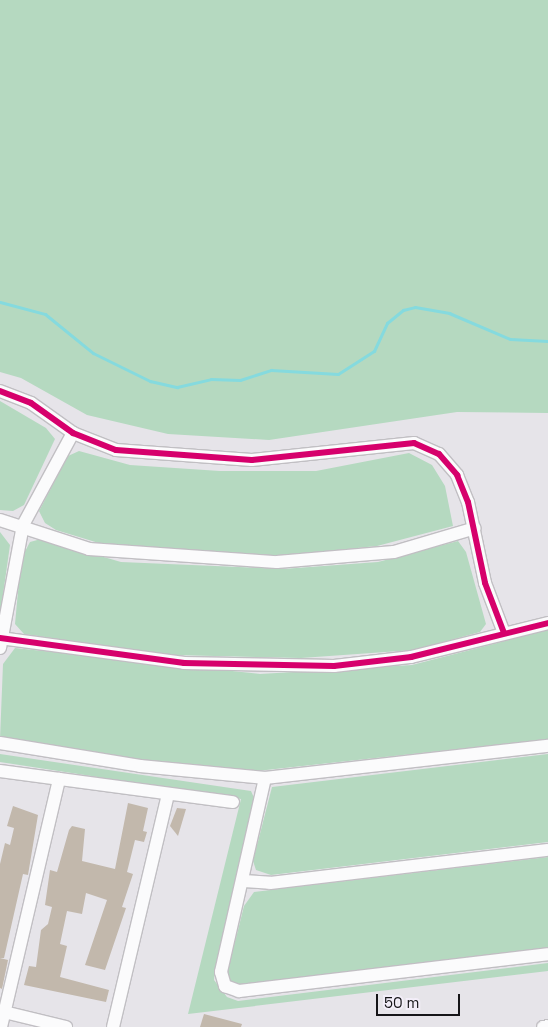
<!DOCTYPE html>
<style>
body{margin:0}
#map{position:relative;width:548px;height:1027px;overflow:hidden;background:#e6e4e9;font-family:"Space Grotesk",sans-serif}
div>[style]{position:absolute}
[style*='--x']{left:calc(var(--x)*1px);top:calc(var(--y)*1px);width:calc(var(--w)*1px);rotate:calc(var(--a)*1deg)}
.green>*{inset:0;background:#b5d9c0}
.stream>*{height:3px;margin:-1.5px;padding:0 1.5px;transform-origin:1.5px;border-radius:1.5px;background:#85dade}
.building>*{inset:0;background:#c2b8ac}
.roads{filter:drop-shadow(1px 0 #c1bfc3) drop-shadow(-1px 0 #c1bfc3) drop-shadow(0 1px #c1bfc3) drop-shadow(0 -1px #c1bfc3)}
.minor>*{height:12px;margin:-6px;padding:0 6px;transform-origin:6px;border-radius:6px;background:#fbfbfc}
.cycleway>*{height:6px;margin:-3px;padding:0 3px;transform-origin:3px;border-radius:3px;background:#d6006c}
span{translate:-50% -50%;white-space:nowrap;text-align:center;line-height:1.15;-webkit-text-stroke:4.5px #f3eef9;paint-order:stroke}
.scale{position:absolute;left:376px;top:994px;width:84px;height:22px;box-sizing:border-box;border:2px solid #161518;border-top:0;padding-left:6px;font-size:15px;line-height:18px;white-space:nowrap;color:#161518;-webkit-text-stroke:4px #f3eef9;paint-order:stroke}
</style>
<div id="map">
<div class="green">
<i style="clip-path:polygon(0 0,548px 0,548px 413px,457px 412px,269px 440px,168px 434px,87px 415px,21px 378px,0 372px)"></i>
<i style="clip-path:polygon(0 401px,46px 428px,55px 439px,24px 505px,13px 511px,0 510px)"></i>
<i style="clip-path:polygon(79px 451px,130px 465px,220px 471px,316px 471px,409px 453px,432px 465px,445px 486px,453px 526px,377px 546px,279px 556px,102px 544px,56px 530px,45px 523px,39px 511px,68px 456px)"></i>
<i style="clip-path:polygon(0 532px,10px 545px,0 616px)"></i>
<i style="clip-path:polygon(41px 539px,121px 562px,283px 569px,378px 562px,458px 541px,466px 552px,486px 624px,480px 632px,414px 650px,301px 658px,173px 655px,24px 634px,15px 624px,21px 559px,30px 542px)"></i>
<i style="clip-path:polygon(548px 630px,548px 739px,257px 771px,155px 763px,0 739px,3px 664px,15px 648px,260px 674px,412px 665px)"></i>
<i style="clip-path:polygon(0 754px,251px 791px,255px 800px,215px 968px,214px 980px,227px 997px,238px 1001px,548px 963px,548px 971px,188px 1014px,241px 799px,0 762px)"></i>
<i style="clip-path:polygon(548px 754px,548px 842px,271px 875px,256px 870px,253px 861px,272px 787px)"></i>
<i style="clip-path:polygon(548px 857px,548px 951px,241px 987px,226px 978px,244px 906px,254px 892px)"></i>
</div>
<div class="stream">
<i style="--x:0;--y:302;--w:47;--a:14.9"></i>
<i style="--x:45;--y:314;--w:62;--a:39.1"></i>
<i style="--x:93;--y:353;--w:64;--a:26.2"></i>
<i style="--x:150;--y:381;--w:28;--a:13"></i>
<i style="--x:177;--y:387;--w:35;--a:-13"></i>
<i style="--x:211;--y:379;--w:29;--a:2"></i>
<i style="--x:240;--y:380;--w:33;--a:-18"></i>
<i style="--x:271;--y:370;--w:67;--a:3.4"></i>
<i style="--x:338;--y:374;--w:43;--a:-32.6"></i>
<i style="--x:374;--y:351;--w:31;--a:-65"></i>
<i style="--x:387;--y:323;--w:21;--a:-39"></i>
<i style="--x:403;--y:310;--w:12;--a:-14"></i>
<i style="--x:415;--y:307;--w:35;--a:10"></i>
<i style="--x:449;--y:313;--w:66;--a:23.1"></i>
<i style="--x:510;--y:339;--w:38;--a:3"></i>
</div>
<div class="building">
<i style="clip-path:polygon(128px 803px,148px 808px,143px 831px,147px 832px,144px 842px,135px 840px,127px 872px,133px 874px,122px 907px,126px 908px,105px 970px,85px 965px,107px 900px,86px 893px,82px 914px,67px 911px,60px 944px,67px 946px,60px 977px,109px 990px,106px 1002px,24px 985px,29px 966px,36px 967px,41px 930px,48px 924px,52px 907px,45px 905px,50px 870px,57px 872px,69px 830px,72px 826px,85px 829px,82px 861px,115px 869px)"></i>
<i style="clip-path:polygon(13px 806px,38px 815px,28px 875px,23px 874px,4px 958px,0 958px,0 864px,5px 843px,10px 845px,14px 828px,7px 826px)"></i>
<i style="clip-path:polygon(177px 808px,186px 809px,178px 836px,170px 826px)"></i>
<i style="clip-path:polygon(0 958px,8px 960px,2px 989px,0 988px)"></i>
<i style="clip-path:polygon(204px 1014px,242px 1024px,241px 1027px,200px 1027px)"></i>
</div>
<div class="roads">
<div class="minor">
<i style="--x:0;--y:391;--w:33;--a:21"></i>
<i style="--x:31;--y:403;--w:52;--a:35.5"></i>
<i style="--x:73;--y:433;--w:46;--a:21.6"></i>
<i style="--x:116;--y:450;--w:136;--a:4.2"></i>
<i style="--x:252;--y:460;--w:163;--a:-6"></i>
<i style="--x:414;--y:443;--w:27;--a:24"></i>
<i style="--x:439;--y:454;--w:28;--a:49"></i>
<i style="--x:457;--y:475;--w:29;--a:68"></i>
<i style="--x:468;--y:502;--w:83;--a:78.1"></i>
<i style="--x:485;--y:583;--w:53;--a:69.2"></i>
<i style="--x:0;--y:520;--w:94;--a:18"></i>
<i style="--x:89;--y:549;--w:188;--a:4"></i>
<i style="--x:277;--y:562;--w:117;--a:-4.9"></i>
<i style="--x:394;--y:552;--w:84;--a:-16.5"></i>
<i style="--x:0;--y:638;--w:186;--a:7.7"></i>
<i style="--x:184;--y:663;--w:150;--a:1.1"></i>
<i style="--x:334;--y:666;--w:78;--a:-6.7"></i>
<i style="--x:411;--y:657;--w:141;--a:-13.9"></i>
<i style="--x:0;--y:648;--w:125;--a:-79.4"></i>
<i style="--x:23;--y:525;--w:105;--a:-61.5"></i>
<i style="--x:0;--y:743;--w:142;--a:9.3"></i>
<i style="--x:140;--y:766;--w:126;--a:5.5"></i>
<i style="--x:265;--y:778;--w:285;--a:-6.5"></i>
<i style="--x:0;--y:771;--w:235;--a:7.6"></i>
<i style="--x:265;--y:778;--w:199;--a:102.8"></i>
<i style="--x:221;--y:972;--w:15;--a:74"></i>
<i style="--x:225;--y:986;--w:15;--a:20"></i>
<i style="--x:239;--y:991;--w:311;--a:-6.8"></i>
<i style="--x:244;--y:881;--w:26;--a:4"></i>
<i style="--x:270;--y:883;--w:280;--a:-6.8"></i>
<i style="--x:0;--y:1011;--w:68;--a:13.6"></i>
<i style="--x:1;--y:1027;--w:255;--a:-76.8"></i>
<i style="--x:113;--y:1027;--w:239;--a:-76.7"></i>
<i style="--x:543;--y:1027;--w:5;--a:-11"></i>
</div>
</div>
<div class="cycleway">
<i style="--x:0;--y:391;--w:33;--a:21"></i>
<i style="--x:31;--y:403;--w:52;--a:35.5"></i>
<i style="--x:73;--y:433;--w:46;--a:21.6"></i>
<i style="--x:116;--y:450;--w:136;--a:4.2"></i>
<i style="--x:252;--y:460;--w:163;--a:-6"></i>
<i style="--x:414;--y:443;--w:27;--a:24"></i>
<i style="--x:439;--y:454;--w:28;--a:49"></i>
<i style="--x:457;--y:475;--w:29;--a:68"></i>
<i style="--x:468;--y:502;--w:83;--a:78.1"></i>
<i style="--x:485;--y:583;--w:53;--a:69.2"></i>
<i style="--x:0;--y:638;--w:186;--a:7.7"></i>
<i style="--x:184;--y:663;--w:150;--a:1.1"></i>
<i style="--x:334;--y:666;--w:78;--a:-6.7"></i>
<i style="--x:411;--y:657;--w:141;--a:-13.9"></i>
</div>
<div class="scale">50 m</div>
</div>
